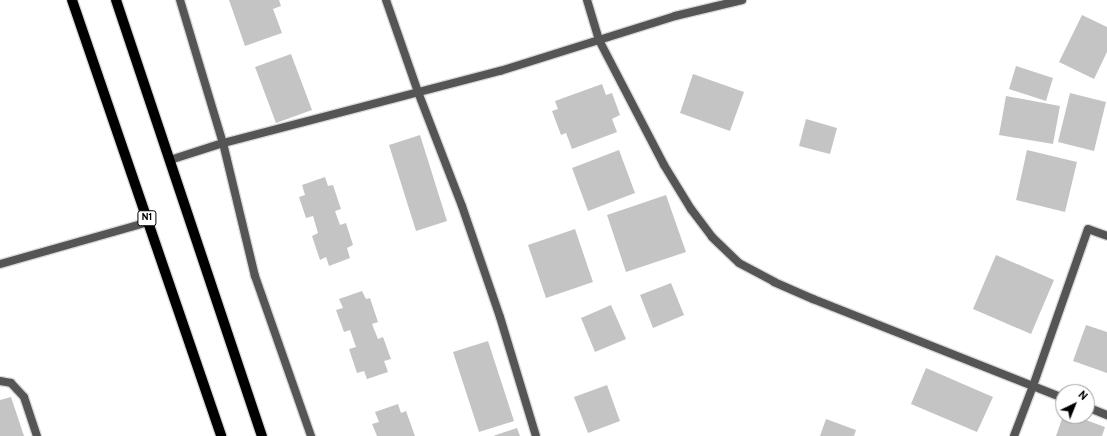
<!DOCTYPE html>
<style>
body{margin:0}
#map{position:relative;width:1107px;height:436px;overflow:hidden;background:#fff;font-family:Overpass,sans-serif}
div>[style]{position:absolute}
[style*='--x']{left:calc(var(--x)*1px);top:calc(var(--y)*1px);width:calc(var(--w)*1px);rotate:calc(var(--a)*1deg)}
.building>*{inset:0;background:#c4c4c4}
.roads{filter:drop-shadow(1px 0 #dbdbdb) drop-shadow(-1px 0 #dbdbdb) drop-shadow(0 1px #dbdbdb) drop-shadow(0 -1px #dbdbdb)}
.minor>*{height:8px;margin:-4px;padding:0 4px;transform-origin:4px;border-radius:4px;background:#555}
.primary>*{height:10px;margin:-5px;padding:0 5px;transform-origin:5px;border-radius:5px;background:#000}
span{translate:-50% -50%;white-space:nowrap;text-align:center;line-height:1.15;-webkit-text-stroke:3.5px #fff;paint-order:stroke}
.shield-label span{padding:1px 3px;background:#fff;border:1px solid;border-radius:3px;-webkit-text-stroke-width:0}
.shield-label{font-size:10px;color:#000;font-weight:700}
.north{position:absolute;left:1055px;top:384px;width:40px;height:40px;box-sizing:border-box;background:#fff;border:1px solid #999;border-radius:50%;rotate:43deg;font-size:11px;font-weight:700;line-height:16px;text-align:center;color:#000}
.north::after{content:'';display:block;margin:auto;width:14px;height:18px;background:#000;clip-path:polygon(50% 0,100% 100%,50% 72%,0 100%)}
</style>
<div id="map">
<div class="building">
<i style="clip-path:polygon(229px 0,279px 0,281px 6px,273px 9px,282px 33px,245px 46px)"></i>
<i style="clip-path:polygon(1082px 15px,1107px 27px,1107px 52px,1094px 79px,1059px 62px)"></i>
<i style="clip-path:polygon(291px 54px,312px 110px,276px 123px,255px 67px)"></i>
<i style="clip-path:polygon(1016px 66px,1053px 78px,1046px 101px,1009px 89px)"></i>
<i style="clip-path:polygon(693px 74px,744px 92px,730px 131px,680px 113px)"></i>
<i style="clip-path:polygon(602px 84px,606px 95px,612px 93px,620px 115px,612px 119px,617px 132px,572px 149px,566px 133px,561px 135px,552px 111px,558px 109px,555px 101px)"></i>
<i style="clip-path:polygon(1070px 93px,1106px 102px,1094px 151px,1058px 142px)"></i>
<i style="clip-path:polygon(1006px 96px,1060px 106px,1053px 144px,999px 135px)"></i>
<i style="clip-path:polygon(806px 119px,837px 128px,830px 154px,799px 146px)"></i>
<i style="clip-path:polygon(420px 135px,447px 221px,416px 231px,389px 145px)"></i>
<i style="clip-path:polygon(619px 150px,635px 193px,588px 211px,572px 168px)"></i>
<i style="clip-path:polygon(1027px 150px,1077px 162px,1065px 212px,1016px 200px)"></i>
<i style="clip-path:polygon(325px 177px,328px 186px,333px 185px,341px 209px,335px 211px,340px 225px,346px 223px,353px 245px,347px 248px,350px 258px,329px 266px,326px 257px,320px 260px,312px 236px,318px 233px,313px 216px,306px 218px,299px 197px,305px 195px,302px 185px)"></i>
<i style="clip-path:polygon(666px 195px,686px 252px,626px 272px,607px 215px)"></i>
<i style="clip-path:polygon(575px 229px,593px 282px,546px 298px,528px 245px)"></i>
<i style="clip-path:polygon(996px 255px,1054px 280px,1031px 334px,973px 309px)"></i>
<i style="clip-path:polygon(671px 283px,684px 315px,653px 328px,640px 295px)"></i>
<i style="clip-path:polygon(362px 291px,366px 299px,370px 298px,378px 322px,372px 324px,378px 339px,383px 337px,391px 359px,384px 361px,388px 372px,367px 379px,364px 371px,357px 373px,349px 349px,356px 347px,350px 330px,344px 332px,336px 310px,343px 308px,339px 299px)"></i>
<i style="clip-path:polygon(611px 305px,626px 339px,595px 352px,581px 318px)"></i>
<i style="clip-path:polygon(1086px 325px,1107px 332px,1107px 373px,1073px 361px)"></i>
<i style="clip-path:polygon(488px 341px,514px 421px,479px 432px,453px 352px)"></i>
<i style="clip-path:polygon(926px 368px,993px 397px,977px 432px,911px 404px)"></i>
<i style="clip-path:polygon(607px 385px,620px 421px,588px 433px,574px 397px)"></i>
<i style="clip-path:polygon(11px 397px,24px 436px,0 436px,0 400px)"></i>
<i style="clip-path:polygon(398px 404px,401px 413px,406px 411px,415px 436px,377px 436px,372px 424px,379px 422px,375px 412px)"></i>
<i style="clip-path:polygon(1063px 416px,1075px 416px,1105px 427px,1102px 436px,1056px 436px)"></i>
<i style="clip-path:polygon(826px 419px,856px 430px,854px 436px,820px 436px)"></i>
<i style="clip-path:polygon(517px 428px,520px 436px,493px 436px)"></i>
</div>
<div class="roads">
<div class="minor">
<i style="--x:180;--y:0;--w:149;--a:73.3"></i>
<i style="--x:223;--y:143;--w:137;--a:76.5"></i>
<i style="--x:255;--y:276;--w:170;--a:70.7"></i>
<i style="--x:386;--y:0;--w:97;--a:70.8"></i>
<i style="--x:418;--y:92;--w:122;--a:68.9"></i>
<i style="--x:462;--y:206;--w:117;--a:71.1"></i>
<i style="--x:500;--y:317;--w:124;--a:73.2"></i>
<i style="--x:587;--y:0;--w:42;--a:73.3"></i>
<i style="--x:599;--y:40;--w:141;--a:62.5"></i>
<i style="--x:664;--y:165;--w:52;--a:58.5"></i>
<i style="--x:691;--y:209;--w:35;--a:53"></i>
<i style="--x:712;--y:237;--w:37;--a:44"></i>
<i style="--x:739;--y:263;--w:40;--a:28"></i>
<i style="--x:774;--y:282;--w:43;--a:23.6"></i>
<i style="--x:813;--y:299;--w:269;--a:21.6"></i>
<i style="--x:170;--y:160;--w:56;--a:-17.8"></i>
<i style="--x:223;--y:143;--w:286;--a:-14.6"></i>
<i style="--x:500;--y:71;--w:183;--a:-17.4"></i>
<i style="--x:675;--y:16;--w:69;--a:-13.4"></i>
<i style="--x:0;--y:264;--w:154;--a:-15.8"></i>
<i style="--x:0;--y:381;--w:11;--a:10"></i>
<i style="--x:11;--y:383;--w:19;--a:47"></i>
<i style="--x:24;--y:397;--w:41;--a:71.6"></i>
<i style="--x:1087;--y:407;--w:22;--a:22"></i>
<i style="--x:1014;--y:436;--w:53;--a:-69.2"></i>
<i style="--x:1033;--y:386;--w:166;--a:-70.7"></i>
<i style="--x:1088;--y:229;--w:20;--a:20"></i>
</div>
<div class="primary">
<i style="--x:72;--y:0;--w:461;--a:71.1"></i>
<i style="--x:116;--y:0;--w:460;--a:71.5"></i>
</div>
</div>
<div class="shield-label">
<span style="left:147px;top:218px">N1</span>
</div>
<div class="north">N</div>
</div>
